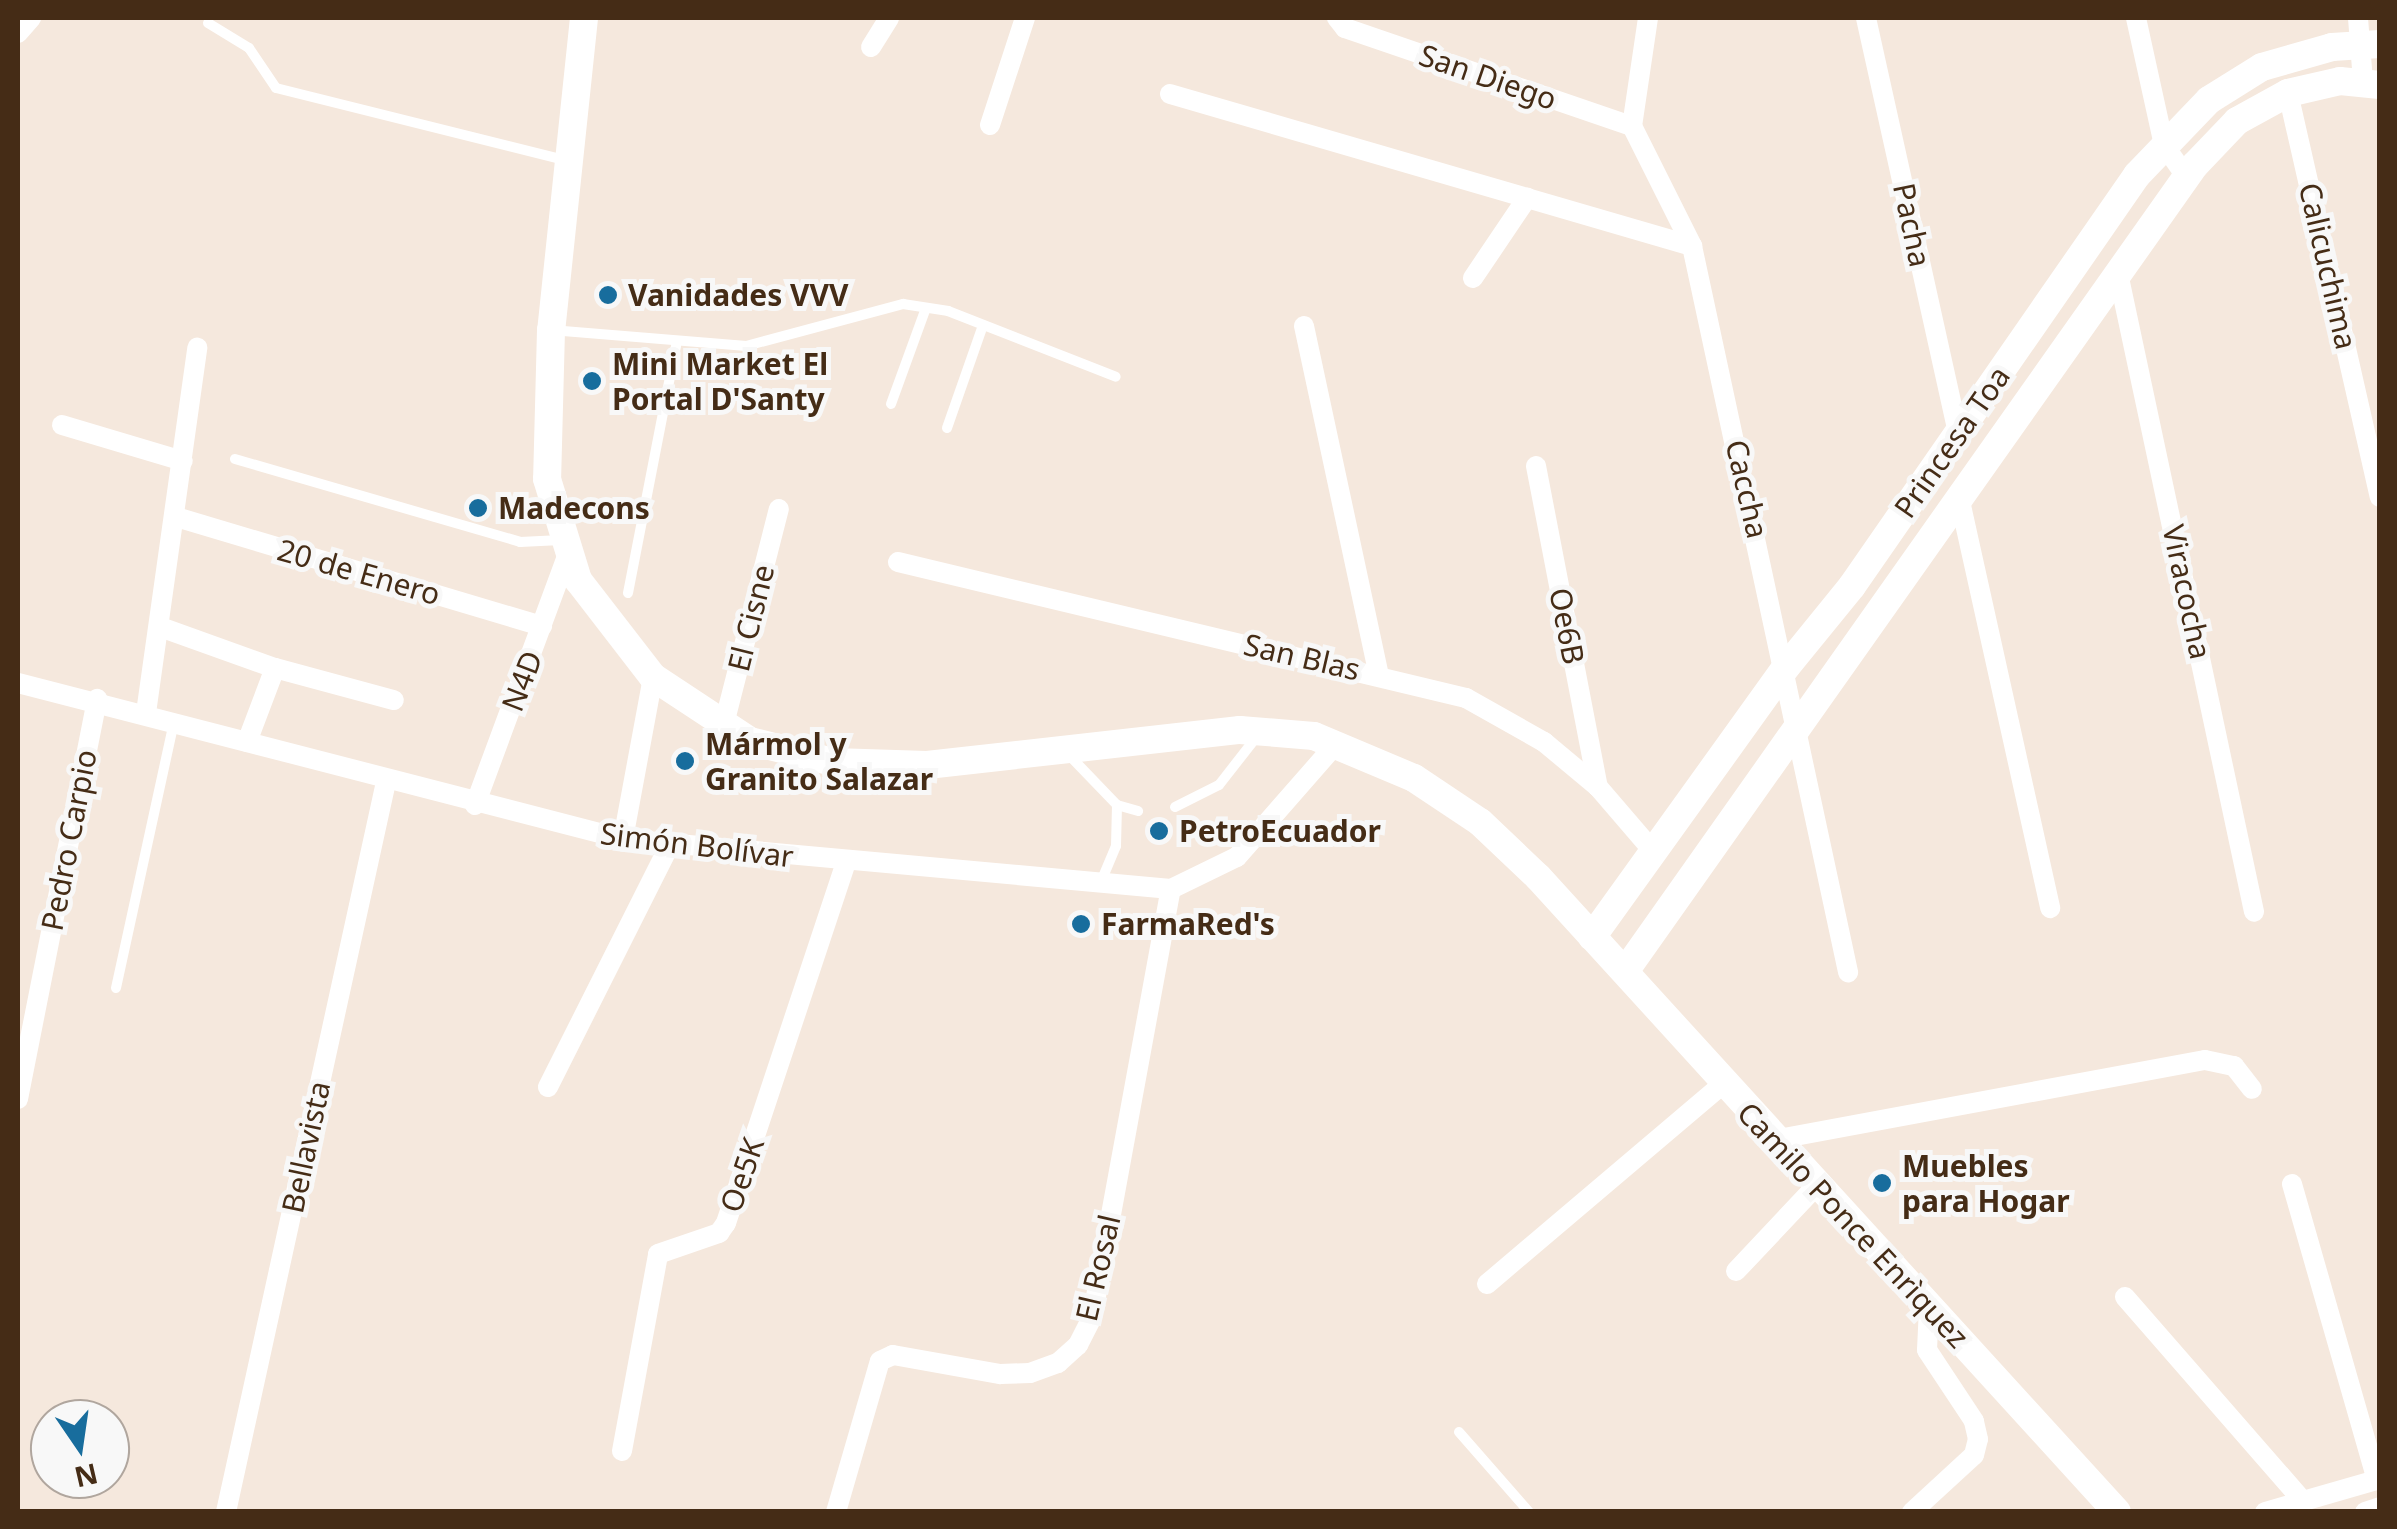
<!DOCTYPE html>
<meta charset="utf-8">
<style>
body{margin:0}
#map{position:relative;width:2397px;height:1529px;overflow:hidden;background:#f5e8dd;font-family:"Noto Sans",sans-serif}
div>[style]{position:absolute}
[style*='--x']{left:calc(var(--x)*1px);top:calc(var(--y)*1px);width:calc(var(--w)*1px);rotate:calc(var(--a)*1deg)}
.lane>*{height:10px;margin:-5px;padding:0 5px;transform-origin:5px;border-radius:5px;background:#fff}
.street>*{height:20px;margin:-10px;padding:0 10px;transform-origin:10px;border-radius:10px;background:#fff}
.secondary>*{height:28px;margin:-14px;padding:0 14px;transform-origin:14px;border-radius:14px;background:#fff}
.dots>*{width:28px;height:28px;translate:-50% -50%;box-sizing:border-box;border:5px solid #f8f8f8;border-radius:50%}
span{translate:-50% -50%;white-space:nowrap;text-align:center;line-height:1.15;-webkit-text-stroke:10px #f8f8f8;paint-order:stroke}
.street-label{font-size:30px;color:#452c16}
.poi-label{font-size:30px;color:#452c16;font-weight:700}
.left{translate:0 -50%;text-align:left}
.frame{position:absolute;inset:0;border:20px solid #452c16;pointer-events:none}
.north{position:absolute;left:30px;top:1399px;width:100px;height:100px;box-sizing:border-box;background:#f8f8f8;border:2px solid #b0a69e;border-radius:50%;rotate:167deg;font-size:28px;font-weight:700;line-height:40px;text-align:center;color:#452c16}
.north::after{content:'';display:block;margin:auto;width:35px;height:45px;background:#186d9d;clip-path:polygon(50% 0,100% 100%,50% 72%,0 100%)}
</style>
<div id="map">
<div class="lane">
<i style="--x:208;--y:23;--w:48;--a:31.4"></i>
<i style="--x:249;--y:48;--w:48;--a:56"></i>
<i style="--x:276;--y:88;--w:302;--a:14"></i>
<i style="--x:551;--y:330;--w:196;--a:4.7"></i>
<i style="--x:746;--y:346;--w:163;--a:-15"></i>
<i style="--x:903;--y:304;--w:46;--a:8.8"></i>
<i style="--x:948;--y:311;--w:180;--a:21.4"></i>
<i style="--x:891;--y:404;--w:102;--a:-70"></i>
<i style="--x:947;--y:428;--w:109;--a:-70.7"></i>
<i style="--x:235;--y:459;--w:297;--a:16.2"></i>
<i style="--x:520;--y:542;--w:41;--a:-2.8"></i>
<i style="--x:628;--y:593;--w:256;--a:-79"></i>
<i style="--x:1067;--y:753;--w:72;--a:46.1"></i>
<i style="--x:1117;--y:805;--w:22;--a:16"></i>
<i style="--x:1175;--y:807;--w:49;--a:-26.6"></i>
<i style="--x:1219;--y:785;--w:63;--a:-52"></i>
<i style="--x:1100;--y:884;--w:41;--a:-67.2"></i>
<i style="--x:1116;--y:846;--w:41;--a:-88.6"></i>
<i style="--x:116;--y:988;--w:273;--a:-77.7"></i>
<i style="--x:1459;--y:1432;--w:106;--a:48.8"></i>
</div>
<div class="street">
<i style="--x:1337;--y:18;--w:13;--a:51"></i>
<i style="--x:1345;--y:28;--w:303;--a:18.9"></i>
<i style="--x:1648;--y:18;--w:109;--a:98.4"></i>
<i style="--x:1632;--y:126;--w:134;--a:63.4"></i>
<i style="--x:1692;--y:246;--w:743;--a:77.87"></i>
<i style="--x:1866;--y:18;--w:425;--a:77.5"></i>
<i style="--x:2136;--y:18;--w:130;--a:77.6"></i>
<i style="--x:2164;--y:145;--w:38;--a:55"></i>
<i style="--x:2358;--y:18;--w:64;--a:85.5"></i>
<i style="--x:18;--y:33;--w:20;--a:-49"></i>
<i style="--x:871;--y:47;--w:34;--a:-58"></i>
<i style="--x:2288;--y:93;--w:414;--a:77.2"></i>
<i style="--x:1170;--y:94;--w:544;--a:16.23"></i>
<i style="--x:990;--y:125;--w:113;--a:-71.9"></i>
<i style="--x:2118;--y:273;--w:653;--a:77.98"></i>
<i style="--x:1473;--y:278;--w:97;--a:-56"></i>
<i style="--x:1304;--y:326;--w:357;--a:77.9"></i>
<i style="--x:62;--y:425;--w:126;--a:16.6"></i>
<i style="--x:1536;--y:466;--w:327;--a:79.1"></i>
<i style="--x:1960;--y:501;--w:417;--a:77.5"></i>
<i style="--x:176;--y:517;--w:382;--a:16.6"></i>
<i style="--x:898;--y:562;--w:584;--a:13.47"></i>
<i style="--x:1466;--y:698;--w:90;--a:29.4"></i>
<i style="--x:1544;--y:742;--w:70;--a:39.8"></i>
<i style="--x:1598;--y:787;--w:84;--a:49.3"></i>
<i style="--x:163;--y:628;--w:119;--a:19.7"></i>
<i style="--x:275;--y:668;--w:123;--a:15.1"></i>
<i style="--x:18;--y:683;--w:625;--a:14.46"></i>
<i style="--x:623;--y:839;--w:550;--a:5.21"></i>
<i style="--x:1171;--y:889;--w:73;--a:-25.9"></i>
<i style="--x:1237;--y:857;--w:150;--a:-48.8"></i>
<i style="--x:146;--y:713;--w:369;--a:-82"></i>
<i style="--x:723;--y:728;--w:226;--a:-75.7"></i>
<i style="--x:247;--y:742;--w:79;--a:-69.3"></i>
<i style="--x:475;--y:805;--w:265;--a:-69.7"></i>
<i style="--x:623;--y:839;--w:165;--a:-79.5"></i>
<i style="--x:548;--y:1087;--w:270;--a:-63.3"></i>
<i style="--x:18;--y:1099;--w:408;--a:-78.8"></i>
<i style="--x:1773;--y:1140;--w:439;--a:-10.5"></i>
<i style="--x:2205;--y:1060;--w:30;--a:12"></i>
<i style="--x:2234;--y:1066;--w:29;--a:52"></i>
<i style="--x:2292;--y:1184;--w:308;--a:74"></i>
<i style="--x:1736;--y:1271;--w:117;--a:-46.7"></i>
<i style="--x:1487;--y:1284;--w:311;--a:-40.3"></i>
<i style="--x:2125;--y:1297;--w:269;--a:48.9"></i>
<i style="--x:622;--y:1451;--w:200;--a:-79.6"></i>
<i style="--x:658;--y:1254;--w:65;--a:-19"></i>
<i style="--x:719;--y:1233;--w:12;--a:-55"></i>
<i style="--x:726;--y:1223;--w:380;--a:-71.6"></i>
<i style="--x:226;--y:1512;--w:747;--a:-77.64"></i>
<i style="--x:836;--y:1512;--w:157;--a:-73.8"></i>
<i style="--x:880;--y:1361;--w:14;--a:-25"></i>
<i style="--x:893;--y:1355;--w:109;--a:10.1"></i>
<i style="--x:1000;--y:1374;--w:30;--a:-2"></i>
<i style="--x:1030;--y:1373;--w:30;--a:-20"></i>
<i style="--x:1058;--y:1363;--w:27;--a:-42"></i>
<i style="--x:1078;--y:1345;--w:30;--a:-63"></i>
<i style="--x:1092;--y:1318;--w:436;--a:-79.6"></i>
<i style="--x:1912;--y:1512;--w:84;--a:-42.6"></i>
<i style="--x:1974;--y:1455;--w:16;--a:-76"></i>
<i style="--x:1978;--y:1439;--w:18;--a:-103"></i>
<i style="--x:1974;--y:1421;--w:85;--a:-123.5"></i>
<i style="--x:1927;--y:1350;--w:43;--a:-87.3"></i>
<i style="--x:2265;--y:1512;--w:120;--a:-16"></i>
<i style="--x:2365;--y:1512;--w:16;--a:-18"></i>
</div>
<div class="secondary">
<i style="--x:584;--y:18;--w:314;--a:96"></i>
<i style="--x:551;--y:330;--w:149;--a:91.5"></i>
<i style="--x:547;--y:479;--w:106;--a:72.9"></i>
<i style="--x:578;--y:580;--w:123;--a:52.3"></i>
<i style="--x:653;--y:677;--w:116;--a:33.4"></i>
<i style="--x:750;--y:741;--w:86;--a:14.2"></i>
<i style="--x:833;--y:762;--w:94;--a:1.8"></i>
<i style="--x:927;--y:765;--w:315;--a:-6.4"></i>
<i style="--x:1240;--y:730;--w:74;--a:4.6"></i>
<i style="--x:1314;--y:736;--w:108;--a:22.8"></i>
<i style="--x:1414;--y:778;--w:79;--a:33.7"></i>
<i style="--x:1480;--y:822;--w:80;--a:43.5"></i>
<i style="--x:1538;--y:877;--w:859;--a:47.64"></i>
<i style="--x:1592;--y:937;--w:334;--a:-54.3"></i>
<i style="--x:1787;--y:666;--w:103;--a:-50.9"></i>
<i style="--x:1852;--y:586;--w:500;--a:-55.26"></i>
<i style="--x:2137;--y:175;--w:104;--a:-46.2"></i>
<i style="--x:2209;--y:100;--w:62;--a:-31.9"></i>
<i style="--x:2262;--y:67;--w:73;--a:-15.9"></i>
<i style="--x:2332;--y:47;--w:48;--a:-3.6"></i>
<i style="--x:1626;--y:970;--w:986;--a:-54.75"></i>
<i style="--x:2195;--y:165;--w:61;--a:-46.3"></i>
<i style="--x:2237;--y:121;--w:58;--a:-28.8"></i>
<i style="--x:2288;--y:93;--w:53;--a:-13"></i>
<i style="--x:2340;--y:81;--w:40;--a:5.7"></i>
</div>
<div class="dots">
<i style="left:608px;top:295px;background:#186d9d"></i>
<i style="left:592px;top:381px;background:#186d9d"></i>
<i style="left:478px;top:508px;background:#186d9d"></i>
<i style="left:685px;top:761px;background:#186d9d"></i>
<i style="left:1159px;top:831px;background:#186d9d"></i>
<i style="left:1081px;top:924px;background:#186d9d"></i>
<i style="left:1882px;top:1183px;background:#186d9d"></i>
</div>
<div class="street-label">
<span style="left:1488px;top:77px;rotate:19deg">San Diego</span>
<span style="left:1912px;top:225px;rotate:78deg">Pacha</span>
<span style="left:2328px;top:266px;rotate:77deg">Calicuchima</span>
<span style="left:1952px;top:442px;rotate:-55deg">Princesa Toa</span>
<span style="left:1747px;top:489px;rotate:77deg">Caccha</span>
<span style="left:359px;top:572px;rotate:16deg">20 de Enero</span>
<span style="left:2187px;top:592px;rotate:78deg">Viracocha</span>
<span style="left:751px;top:618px;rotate:-76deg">El Cisne</span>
<span style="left:1567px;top:626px;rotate:79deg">Oe6B</span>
<span style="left:1302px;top:657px;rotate:13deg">San Blas</span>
<span style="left:522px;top:681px;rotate:-69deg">N4D</span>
<span style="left:69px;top:840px;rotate:-79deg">Pedro Carpio</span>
<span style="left:697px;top:845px;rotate:7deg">Simón Bolívar</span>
<span style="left:306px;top:1147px;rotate:-78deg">Bellavista</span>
<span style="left:742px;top:1175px;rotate:-71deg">Oe5K</span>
<span style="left:1853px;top:1225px;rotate:47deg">Camilo Ponce Enrìquez</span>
<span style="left:1098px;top:1268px;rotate:-77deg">El Rosal</span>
</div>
<div class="poi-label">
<span class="left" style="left:628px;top:295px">Vanidades VVV</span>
<span class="left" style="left:612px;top:381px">Mini Market El<br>Portal D'Santy</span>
<span class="left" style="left:498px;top:508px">Madecons</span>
<span class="left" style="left:705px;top:761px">Mármol y<br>Granito Salazar</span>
<span class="left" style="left:1179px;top:831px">PetroEcuador</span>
<span class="left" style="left:1101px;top:924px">FarmaRed's</span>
<span class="left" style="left:1902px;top:1183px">Muebles<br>para Hogar</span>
</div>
<div class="frame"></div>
<div class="north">N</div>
</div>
